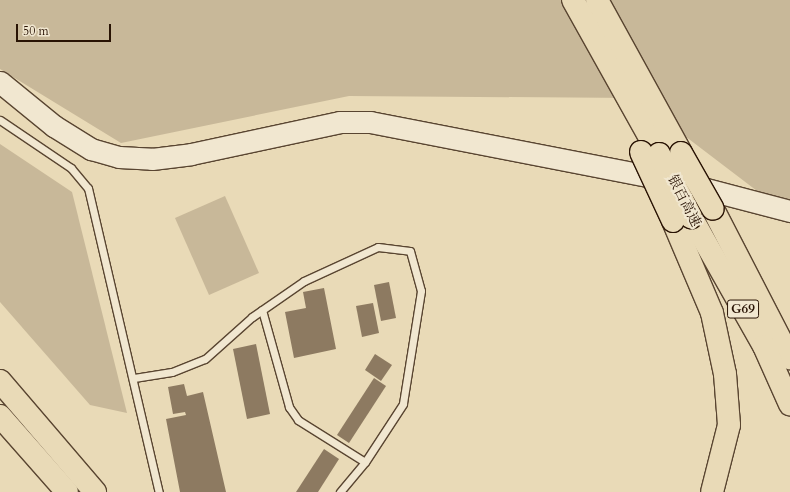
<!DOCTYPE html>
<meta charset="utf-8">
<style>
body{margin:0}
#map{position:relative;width:790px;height:492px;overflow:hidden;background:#e9dab7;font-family:Cardo,"Noto Serif SC",serif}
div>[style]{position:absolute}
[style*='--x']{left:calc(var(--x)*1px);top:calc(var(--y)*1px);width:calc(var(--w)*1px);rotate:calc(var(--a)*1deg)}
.green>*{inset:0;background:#c8b899}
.building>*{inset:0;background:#8d7a61}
.roads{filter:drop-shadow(1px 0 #594531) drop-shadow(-1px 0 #594531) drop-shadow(0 1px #594531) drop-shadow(0 -1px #594531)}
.lane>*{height:7px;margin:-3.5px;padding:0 3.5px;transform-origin:3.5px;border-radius:3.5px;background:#f1e7d0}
.secondary>*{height:21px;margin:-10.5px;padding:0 10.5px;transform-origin:10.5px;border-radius:10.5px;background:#f1e7d0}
.highway>*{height:22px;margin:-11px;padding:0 11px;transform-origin:11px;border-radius:11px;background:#e9dab7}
.bridges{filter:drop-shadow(1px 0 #291304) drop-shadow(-1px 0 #291304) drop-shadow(0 1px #291304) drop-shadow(0 -1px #291304)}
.highway-bridge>*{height:22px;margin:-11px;padding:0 11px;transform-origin:11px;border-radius:11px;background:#e9dab7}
span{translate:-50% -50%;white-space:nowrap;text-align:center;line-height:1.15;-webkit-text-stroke:4px #f1e7d0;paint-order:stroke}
.shield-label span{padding:1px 3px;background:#f1e7d0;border:1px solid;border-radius:3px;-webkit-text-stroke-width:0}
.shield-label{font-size:13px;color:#291304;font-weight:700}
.street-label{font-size:14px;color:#291304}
.scale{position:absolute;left:16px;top:24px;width:95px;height:18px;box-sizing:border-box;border:2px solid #291304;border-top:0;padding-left:5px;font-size:12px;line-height:14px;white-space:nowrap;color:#291304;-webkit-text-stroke:3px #f1e7d0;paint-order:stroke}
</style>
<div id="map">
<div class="green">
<i style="clip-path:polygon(0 0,790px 0,790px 216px,635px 98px,349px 96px,121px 143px,0 69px)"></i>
<i style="clip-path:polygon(0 144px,72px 192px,127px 413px,90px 405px,0 302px)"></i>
<i style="clip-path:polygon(225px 196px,259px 273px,209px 295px,175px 218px)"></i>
</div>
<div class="building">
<i style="clip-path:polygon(389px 282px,396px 318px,381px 321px,374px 285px)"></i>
<i style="clip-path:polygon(324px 288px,336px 349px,294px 358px,285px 312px,306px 308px,303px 292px)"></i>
<i style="clip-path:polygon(373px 303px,379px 333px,362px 337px,356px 306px)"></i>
<i style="clip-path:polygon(256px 344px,270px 414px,247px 419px,233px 349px)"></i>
<i style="clip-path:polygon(375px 354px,392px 365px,381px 381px,365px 370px)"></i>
<i style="clip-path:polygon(374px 378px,386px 386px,349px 443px,337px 435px)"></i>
<i style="clip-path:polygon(184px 384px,187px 396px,203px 392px,226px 492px,180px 492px,166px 419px,186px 415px,185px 412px,173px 414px,168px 387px)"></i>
<i style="clip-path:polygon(324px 449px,339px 459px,318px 492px,296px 492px)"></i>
</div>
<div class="roads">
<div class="lane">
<i style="--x:0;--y:120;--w:86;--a:34.1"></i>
<i style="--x:71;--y:168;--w:26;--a:50"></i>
<i style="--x:88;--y:188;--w:312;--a:76.9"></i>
<i style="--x:262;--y:310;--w:101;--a:74.4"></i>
<i style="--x:289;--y:407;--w:16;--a:55"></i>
<i style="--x:298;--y:420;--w:79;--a:32.1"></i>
<i style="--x:134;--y:378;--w:38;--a:-9"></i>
<i style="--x:172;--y:372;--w:35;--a:-22"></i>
<i style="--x:205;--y:359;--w:63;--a:-41.8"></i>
<i style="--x:252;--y:317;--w:63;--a:-34.7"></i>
<i style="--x:304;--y:281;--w:81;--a:-24.7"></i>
<i style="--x:378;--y:247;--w:32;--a:7"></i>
<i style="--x:410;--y:251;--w:41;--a:74.6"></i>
<i style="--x:421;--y:291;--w:114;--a:99.1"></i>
<i style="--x:403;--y:404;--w:69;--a:123.2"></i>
<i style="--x:365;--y:462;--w:39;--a:130"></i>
</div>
<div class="secondary">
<i style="--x:0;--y:82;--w:70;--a:39.2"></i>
<i style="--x:54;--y:126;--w:44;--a:31.9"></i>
<i style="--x:91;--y:149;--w:29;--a:16"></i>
<i style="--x:119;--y:157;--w:33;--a:3"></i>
<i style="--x:152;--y:159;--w:39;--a:-7"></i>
<i style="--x:191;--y:154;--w:152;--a:-12.1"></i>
<i style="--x:340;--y:122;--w:30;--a:0"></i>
<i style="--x:370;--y:122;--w:319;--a:11"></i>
<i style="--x:683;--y:183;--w:111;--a:14.7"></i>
</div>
<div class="highway">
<i style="--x:573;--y:0;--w:176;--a:60.8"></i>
<i style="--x:597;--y:0;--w:175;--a:61.2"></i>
<i style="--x:713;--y:209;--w:168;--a:62.7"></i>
<i style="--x:691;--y:217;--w:148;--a:60.5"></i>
<i style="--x:764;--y:346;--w:64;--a:65.9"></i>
<i style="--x:673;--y:221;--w:100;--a:67"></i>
<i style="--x:712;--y:313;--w:62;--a:78"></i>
<i style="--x:725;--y:374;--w:51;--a:85.5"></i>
<i style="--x:729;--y:425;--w:69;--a:104.2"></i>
<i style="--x:0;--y:381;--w:146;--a:49.4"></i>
<i style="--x:0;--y:416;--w:101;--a:48.6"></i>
</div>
</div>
<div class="bridges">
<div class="highway-bridge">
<i style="--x:641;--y:152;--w:76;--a:65.1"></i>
<i style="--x:681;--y:153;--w:64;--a:60.3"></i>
<i style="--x:659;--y:154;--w:71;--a:63.1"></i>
</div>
</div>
<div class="shield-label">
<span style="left:743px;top:309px">G69</span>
</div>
<div class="street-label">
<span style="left:684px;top:201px;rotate:63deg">银百高速</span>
</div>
<div class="scale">50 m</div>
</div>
